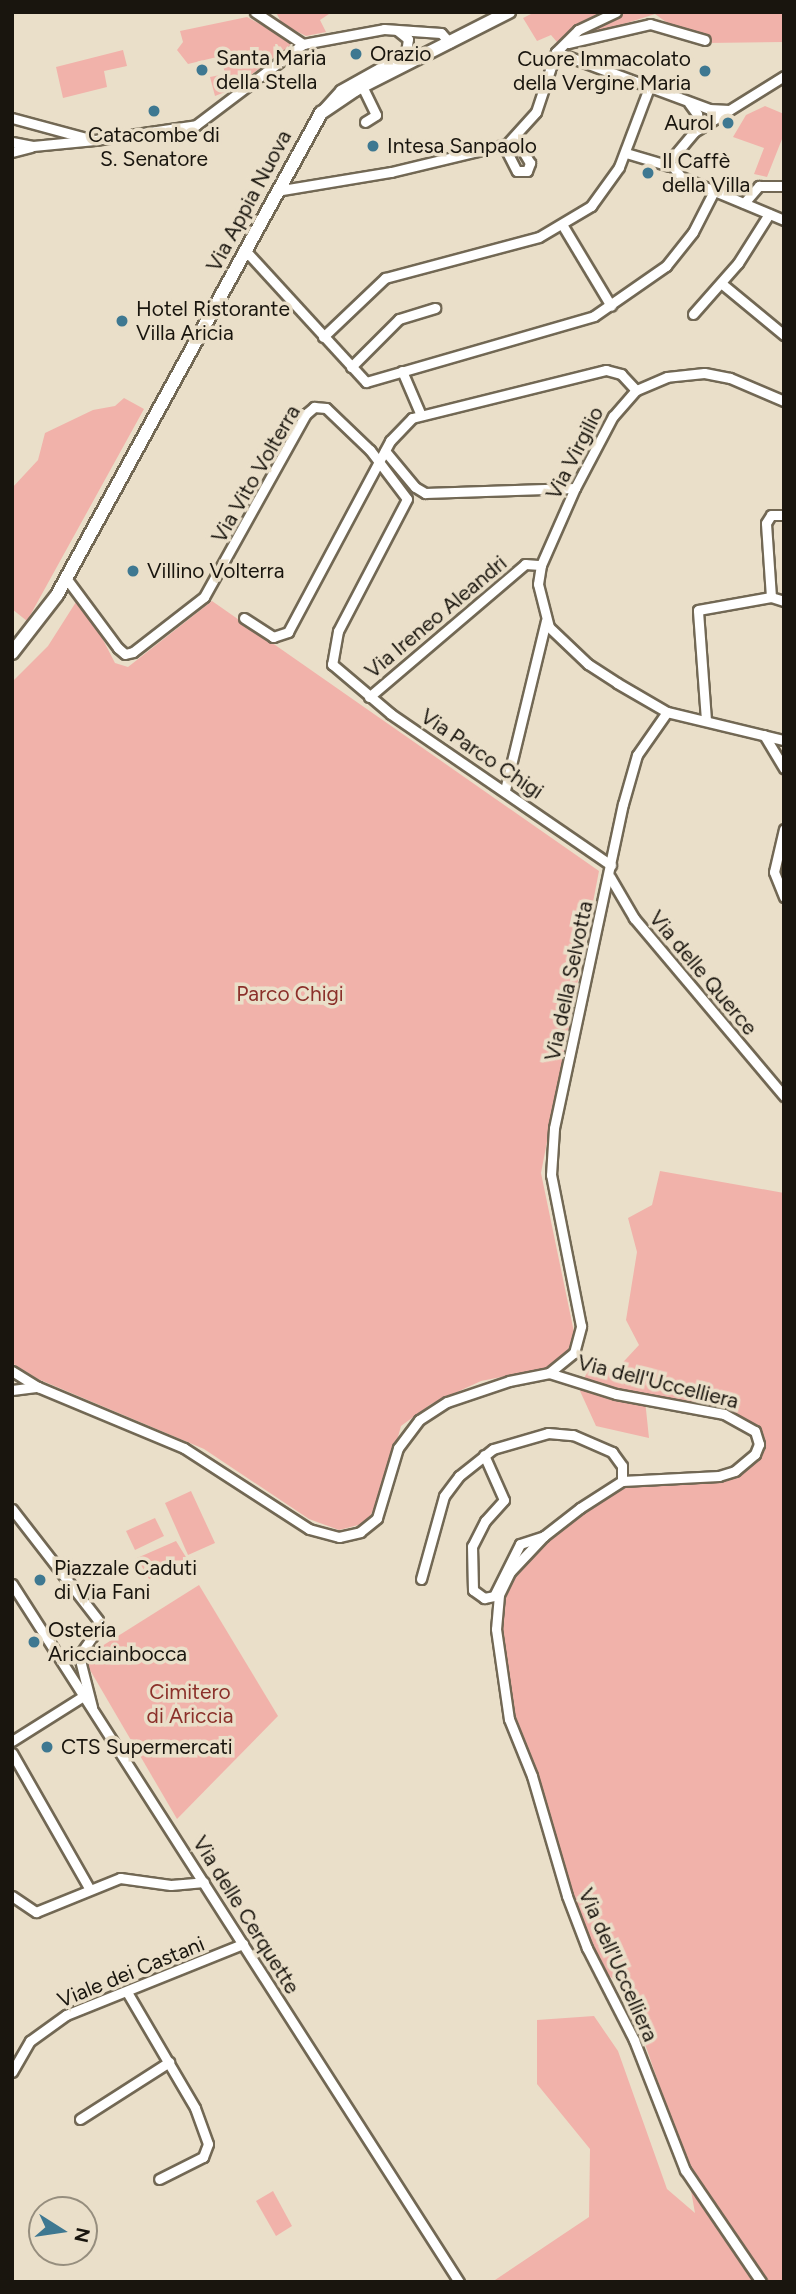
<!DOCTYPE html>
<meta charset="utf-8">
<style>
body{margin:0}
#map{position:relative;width:796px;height:2294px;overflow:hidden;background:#eadfc9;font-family:Figtree,sans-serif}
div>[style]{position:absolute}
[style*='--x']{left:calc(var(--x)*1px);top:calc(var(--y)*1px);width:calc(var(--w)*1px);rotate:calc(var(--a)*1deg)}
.green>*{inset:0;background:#f1b2aa}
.roads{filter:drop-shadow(2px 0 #726854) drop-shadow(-2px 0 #726854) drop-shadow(0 2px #726854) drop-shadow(0 -2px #726854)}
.minor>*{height:9px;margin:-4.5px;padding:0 4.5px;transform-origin:4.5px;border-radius:4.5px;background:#fff}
.major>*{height:12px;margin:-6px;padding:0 6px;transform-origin:6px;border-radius:6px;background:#fff}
.dots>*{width:19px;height:19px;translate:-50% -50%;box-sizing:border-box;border:4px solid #eadfc9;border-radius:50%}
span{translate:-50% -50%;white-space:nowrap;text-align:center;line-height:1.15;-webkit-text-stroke:7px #eadfc9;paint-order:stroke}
.poi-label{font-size:21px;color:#19150e}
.left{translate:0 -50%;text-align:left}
.right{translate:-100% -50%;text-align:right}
.street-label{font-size:21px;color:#19150e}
.park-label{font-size:21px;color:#8b302a}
.frame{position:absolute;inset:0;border:14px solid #19150e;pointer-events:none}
.north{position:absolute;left:28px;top:2196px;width:70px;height:70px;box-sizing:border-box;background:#eadfc9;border:2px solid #968e7e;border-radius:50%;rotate:102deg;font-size:19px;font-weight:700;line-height:28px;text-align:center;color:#19150e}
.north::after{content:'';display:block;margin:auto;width:24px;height:32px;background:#3e7891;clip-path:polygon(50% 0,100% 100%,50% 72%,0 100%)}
</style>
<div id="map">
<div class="green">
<i style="clip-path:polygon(276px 12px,332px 12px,320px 20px,326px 32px,306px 36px,282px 24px)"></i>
<i style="clip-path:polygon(535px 12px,784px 12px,784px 42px,705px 43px,706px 35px,673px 27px,655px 14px,580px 38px,573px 36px,557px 42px,551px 35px,537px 41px,523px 18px)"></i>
<i style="clip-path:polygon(247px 17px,294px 43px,230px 90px,215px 96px,210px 77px,225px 74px,221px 56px,188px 64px,177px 50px,183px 42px,180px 31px)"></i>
<i style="clip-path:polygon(123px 50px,127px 66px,104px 71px,107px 87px,63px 98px,56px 67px)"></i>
<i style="clip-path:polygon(765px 106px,784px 114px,784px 134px,767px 177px,754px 174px,764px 148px,733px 137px,746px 115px)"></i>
<i style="clip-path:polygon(124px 398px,144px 409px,27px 621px,12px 609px,12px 488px,38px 460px,45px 433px,93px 410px,115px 406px)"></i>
<i style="clip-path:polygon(212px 601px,599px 871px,541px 1173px,575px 1337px,566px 1353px,548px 1368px,481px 1381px,431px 1404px,401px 1426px,382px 1495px,366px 1523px,339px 1530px,309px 1519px,204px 1449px,38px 1379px,12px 1363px,12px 682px,48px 646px,76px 602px,98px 630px,115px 663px,128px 667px)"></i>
<i style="clip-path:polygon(660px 1171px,784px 1193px,784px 2282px,492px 2282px,589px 2217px,590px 2149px,537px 2084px,537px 2020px,594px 2016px,618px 2051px,667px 2189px,695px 2213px,686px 2163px,665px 2121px,664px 2099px,644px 2041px,628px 2028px,624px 1988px,595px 1964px,525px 1743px,511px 1727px,497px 1604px,522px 1558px,615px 1484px,735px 1471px,759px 1444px,742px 1421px,645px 1400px,649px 1438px,596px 1426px,580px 1391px,592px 1357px,614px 1372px,639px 1345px,626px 1320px,637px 1252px,628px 1218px,652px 1205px)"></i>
<i style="clip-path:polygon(191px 1491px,215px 1543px,188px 1555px,165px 1503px)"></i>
<i style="clip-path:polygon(155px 1518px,164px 1536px,135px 1550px,126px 1531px)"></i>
<i style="clip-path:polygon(176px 1541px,189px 1562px,149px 1579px,137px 1558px)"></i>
<i style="clip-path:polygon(199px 1585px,278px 1716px,177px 1819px,83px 1658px)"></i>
<i style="clip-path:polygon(273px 2191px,292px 2226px,276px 2236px,256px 2201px)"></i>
</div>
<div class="roads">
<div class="minor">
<i style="--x:255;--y:12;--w:58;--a:33.7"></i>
<i style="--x:568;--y:43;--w:84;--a:-13"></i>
<i style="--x:650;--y:24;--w:57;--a:16.2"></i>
<i style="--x:556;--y:52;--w:163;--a:20.4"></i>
<i style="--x:709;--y:109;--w:20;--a:3"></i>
<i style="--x:784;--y:76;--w:106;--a:148.1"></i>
<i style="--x:694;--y:132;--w:39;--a:130"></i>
<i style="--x:669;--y:162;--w:19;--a:51"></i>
<i style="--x:681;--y:177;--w:112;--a:22.7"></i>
<i style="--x:362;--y:86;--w:32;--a:64"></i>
<i style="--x:376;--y:115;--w:13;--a:148"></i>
<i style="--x:689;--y:103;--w:14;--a:54"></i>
<i style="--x:697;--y:114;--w:18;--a:99"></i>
<i style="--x:324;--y:108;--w:24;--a:-48"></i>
<i style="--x:340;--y:90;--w:76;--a:-29.3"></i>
<i style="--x:406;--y:53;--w:14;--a:-82"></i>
<i style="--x:408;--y:39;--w:14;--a:-141"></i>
<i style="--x:12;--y:118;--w:81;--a:15.1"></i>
<i style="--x:12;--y:142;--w:21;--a:11"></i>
<i style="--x:33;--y:146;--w:62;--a:-5.5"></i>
<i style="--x:95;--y:140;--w:102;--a:-8.4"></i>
<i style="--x:196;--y:125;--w:134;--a:-37.1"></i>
<i style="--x:303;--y:44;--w:82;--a:-10.5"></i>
<i style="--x:384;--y:29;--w:57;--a:4"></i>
<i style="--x:441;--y:33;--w:13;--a:48"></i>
<i style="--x:504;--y:146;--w:28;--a:63"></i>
<i style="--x:517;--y:171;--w:10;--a:0"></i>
<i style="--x:527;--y:171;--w:9;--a:-69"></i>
<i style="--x:530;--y:163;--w:29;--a:-121"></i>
<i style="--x:12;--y:152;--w:20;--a:-15"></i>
<i style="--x:626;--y:153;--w:46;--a:16.5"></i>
<i style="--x:276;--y:191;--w:117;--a:-9.4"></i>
<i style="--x:391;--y:172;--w:119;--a:-13.6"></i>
<i style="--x:507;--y:144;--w:43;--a:-47.8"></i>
<i style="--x:536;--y:112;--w:63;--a:-71.6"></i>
<i style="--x:556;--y:52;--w:31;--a:-45"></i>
<i style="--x:578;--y:30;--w:42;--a:-25.3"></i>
<i style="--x:744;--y:203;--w:23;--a:-49"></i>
<i style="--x:759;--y:186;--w:25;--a:0"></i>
<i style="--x:563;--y:226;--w:93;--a:59"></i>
<i style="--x:245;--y:250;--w:179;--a:47.5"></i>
<i style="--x:366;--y:382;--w:237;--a:-16.1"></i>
<i style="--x:594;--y:316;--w:88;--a:-34.8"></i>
<i style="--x:666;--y:266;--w:43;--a:-51.5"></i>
<i style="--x:693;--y:232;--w:46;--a:-62.9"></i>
<i style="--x:721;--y:283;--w:82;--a:39.5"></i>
<i style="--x:693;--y:314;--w:68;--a:-48.6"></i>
<i style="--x:738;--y:263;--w:58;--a:-57.7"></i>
<i style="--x:323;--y:337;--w:86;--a:-43.6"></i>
<i style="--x:385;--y:278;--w:159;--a:-14.9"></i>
<i style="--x:539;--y:237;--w:61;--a:-30.8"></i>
<i style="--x:591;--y:206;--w:48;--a:-54.3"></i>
<i style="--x:619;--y:167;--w:88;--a:-69.3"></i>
<i style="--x:351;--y:367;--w:68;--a:-45"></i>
<i style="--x:399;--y:319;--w:38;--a:-17"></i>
<i style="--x:402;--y:371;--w:46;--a:66.8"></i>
<i style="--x:784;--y:401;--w:59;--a:-156.9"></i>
<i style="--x:730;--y:378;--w:26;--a:-169"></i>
<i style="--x:704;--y:373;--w:37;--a:174"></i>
<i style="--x:667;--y:377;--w:34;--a:157"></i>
<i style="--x:636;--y:390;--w:35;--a:131"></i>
<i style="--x:613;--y:416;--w:81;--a:117.8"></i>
<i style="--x:575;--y:488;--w:84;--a:113.8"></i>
<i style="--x:541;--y:565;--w:19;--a:99"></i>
<i style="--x:538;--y:584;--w:44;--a:75.7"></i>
<i style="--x:549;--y:627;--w:54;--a:43.5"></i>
<i style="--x:588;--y:664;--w:35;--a:33"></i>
<i style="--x:617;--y:683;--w:58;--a:30.1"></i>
<i style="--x:667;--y:712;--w:120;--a:13.5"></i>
<i style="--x:385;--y:451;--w:47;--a:50.2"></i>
<i style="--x:415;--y:487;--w:12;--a:31"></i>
<i style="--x:425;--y:493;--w:150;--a:-1.9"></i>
<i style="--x:66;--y:578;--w:87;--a:53.4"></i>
<i style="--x:118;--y:648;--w:9;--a:41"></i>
<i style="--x:125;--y:654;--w:8;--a:-14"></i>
<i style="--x:133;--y:652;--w:90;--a:-37.8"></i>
<i style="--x:204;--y:597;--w:210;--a:-60.9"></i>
<i style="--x:306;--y:414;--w:11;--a:-41"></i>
<i style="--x:314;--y:407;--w:12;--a:5"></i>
<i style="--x:326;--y:408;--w:61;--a:43.7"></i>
<i style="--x:370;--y:450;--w:61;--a:52.9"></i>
<i style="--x:407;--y:499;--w:149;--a:117.6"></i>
<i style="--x:338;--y:631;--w:34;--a:100"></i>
<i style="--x:332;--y:664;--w:77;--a:40.3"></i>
<i style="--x:391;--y:714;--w:267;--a:34.5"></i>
<i style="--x:771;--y:597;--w:74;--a:-93.9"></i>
<i style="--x:766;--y:523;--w:9;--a:-58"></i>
<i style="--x:771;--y:515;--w:13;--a:0"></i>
<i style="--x:771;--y:597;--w:14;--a:17"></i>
<i style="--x:244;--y:618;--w:35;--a:33"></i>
<i style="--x:273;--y:637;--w:16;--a:-18"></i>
<i style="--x:288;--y:632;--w:217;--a:-61.9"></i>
<i style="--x:390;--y:441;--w:32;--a:-46"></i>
<i style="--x:412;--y:418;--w:200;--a:-13.9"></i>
<i style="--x:606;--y:370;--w:16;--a:15"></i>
<i style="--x:621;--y:374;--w:22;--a:47"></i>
<i style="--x:369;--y:697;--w:205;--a:-40.4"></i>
<i style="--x:525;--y:564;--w:16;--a:4"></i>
<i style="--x:706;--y:720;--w:110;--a:-94.2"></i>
<i style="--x:698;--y:610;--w:74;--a:-10.1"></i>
<i style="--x:764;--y:735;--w:39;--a:59"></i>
<i style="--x:505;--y:790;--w:174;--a:-76.4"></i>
<i style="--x:784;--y:829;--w:44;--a:103.1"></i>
<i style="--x:774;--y:872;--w:27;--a:68"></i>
<i style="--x:610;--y:877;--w:48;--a:59.7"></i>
<i style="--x:634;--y:918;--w:233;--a:49.9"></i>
<i style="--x:12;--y:1371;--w:31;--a:32"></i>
<i style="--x:38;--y:1387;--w:158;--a:22.7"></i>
<i style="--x:184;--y:1448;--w:149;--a:32.9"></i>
<i style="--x:309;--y:1529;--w:31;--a:15"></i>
<i style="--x:339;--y:1537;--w:22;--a:-13"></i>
<i style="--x:360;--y:1532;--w:22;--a:-39"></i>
<i style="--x:377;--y:1518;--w:73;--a:-73.3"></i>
<i style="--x:398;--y:1448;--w:35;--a:-53"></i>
<i style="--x:419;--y:1420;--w:33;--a:-33"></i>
<i style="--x:447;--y:1402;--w:65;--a:-18.7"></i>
<i style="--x:509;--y:1381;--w:41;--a:-11.3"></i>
<i style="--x:549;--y:1373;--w:70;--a:17.4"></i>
<i style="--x:616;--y:1394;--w:110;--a:10.5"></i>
<i style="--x:724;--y:1414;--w:35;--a:29"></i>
<i style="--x:755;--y:1431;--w:14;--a:73"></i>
<i style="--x:759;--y:1444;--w:11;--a:112"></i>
<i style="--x:755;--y:1454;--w:26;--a:140"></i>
<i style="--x:735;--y:1471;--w:17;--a:163"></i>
<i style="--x:719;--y:1476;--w:97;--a:177"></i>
<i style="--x:622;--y:1481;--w:50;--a:147.3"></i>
<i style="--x:580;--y:1508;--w:46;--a:142.1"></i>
<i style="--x:544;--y:1536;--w:50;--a:133.4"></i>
<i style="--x:510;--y:1572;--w:25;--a:116"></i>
<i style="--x:499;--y:1595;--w:34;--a:95"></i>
<i style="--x:496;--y:1629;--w:91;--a:81.8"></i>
<i style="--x:509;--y:1719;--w:61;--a:68"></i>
<i style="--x:532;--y:1776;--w:125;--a:73.7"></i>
<i style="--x:567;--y:1896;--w:56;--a:69"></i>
<i style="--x:587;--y:1948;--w:103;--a:62.9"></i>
<i style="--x:634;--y:2040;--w:140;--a:68.6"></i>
<i style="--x:685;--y:2170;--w:135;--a:55.8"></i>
<i style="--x:549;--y:1373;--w:32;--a:-39"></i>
<i style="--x:574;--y:1353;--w:28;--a:-75"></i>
<i style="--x:581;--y:1326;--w:154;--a:-101.2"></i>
<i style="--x:551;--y:1175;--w:47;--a:-86.3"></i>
<i style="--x:554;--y:1128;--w:331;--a:-78"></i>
<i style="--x:623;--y:804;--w:51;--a:-74.1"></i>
<i style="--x:637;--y:755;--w:52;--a:-55.1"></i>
<i style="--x:12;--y:1390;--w:26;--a:-7"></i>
<i style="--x:484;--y:1455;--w:49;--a:66"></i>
<i style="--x:504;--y:1500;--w:28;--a:132"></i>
<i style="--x:485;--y:1521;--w:28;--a:117"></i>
<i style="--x:472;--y:1546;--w:44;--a:88.7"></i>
<i style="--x:473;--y:1590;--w:14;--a:36"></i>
<i style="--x:484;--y:1598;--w:10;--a:-11"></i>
<i style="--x:494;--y:1596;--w:58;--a:-63.4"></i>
<i style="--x:520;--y:1544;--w:25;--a:-18"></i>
<i style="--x:12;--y:1509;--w:140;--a:52.2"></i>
<i style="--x:98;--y:1620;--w:10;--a:96"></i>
<i style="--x:97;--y:1630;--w:32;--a:125"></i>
<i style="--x:79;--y:1656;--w:53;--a:75.7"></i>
<i style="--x:421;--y:1579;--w:86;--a:-74.5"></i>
<i style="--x:444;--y:1496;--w:25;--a:-53"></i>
<i style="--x:459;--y:1476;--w:43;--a:-38.5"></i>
<i style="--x:493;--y:1449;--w:57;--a:-16.2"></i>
<i style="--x:548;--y:1433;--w:25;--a:5"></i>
<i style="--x:573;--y:1435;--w:43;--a:23.6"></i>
<i style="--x:612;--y:1452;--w:17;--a:54"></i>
<i style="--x:622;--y:1466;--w:15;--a:90"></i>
<i style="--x:12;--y:1584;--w:829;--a:57.36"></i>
<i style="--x:12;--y:1741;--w:83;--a:-32.2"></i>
<i style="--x:12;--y:1753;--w:155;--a:60.3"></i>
<i style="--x:12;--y:1896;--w:29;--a:34"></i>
<i style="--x:36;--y:1912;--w:91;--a:-22"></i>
<i style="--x:120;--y:1878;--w:51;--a:7.8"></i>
<i style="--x:171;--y:1885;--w:33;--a:-5"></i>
<i style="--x:127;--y:1992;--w:134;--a:59.6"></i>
<i style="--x:195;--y:2108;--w:38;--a:70"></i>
<i style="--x:208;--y:2144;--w:14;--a:111"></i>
<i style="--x:203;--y:2157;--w:49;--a:153.4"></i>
<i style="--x:12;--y:2072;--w:36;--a:-60"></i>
<i style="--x:30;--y:2041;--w:44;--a:-35.8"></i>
<i style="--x:66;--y:2015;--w:191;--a:-21.9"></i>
<i style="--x:80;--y:2119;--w:106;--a:-32.6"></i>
</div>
<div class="major">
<i style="--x:12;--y:653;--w:73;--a:-52.2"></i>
<i style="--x:57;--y:595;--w:550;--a:-61.29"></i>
<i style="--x:321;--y:113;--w:41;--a:-34.1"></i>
<i style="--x:355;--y:90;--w:173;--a:-26.9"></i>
</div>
</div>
<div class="dots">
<i style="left:356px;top:54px;background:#3e7891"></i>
<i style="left:202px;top:70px;background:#3e7891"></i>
<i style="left:705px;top:71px;background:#3e7891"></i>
<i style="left:154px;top:111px;background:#3e7891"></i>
<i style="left:728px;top:123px;background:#3e7891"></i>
<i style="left:373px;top:146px;background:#3e7891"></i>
<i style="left:648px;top:173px;background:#3e7891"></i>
<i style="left:122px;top:321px;background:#3e7891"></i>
<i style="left:133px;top:571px;background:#3e7891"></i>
<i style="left:40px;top:1580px;background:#3e7891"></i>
<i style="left:34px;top:1642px;background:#3e7891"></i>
<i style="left:47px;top:1747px;background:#3e7891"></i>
</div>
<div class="poi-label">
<span class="left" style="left:370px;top:54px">Orazio</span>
<span class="left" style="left:216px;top:70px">Santa Maria<br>della Stella</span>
<span class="right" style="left:691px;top:71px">Cuore Immacolato<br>della Vergine Maria</span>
<span class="right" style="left:714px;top:123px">Aurol</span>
<span style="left:154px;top:147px">Catacombe di<br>S. Senatore</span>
<span class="left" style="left:387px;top:146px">Intesa Sanpaolo</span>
<span class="left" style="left:662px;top:173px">Il Caffè<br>della Villa</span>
<span class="left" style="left:136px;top:321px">Hotel Ristorante<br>Villa Aricia</span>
<span class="left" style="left:147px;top:571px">Villino Volterra</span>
<span class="left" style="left:54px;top:1580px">Piazzale Caduti<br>di Via Fani</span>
<span class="left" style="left:48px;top:1642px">Osteria<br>Aricciainbocca</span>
<span class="left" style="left:61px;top:1747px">CTS Supermercati</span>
</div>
<div class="street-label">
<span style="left:249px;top:201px;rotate:-62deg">Via Appia Nuova</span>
<span style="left:575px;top:453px;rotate:-63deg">Via Virgilio</span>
<span style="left:256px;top:474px;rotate:-60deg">Via Vito Volterra</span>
<span style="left:436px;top:617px;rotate:-40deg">Via Ireneo Aleandri</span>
<span style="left:482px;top:754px;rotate:34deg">Via Parco Chigi</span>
<span style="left:703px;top:973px;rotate:50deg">Via delle Querce</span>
<span style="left:569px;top:981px;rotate:-78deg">Via della Selvotta</span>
<span style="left:658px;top:1382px;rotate:14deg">Via dell'Uccelliera</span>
<span style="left:246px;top:1915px;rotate:58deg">Via delle Cerquette</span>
<span style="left:618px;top:1965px;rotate:66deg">Via dell'Uccelliera</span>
<span style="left:131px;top:1972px;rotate:-22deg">Viale dei Castani</span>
</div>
<div class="park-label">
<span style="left:290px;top:994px">Parco Chigi</span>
<span style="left:190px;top:1704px">Cimitero<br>di Ariccia</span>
</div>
<div class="frame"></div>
<div class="north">N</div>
</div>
